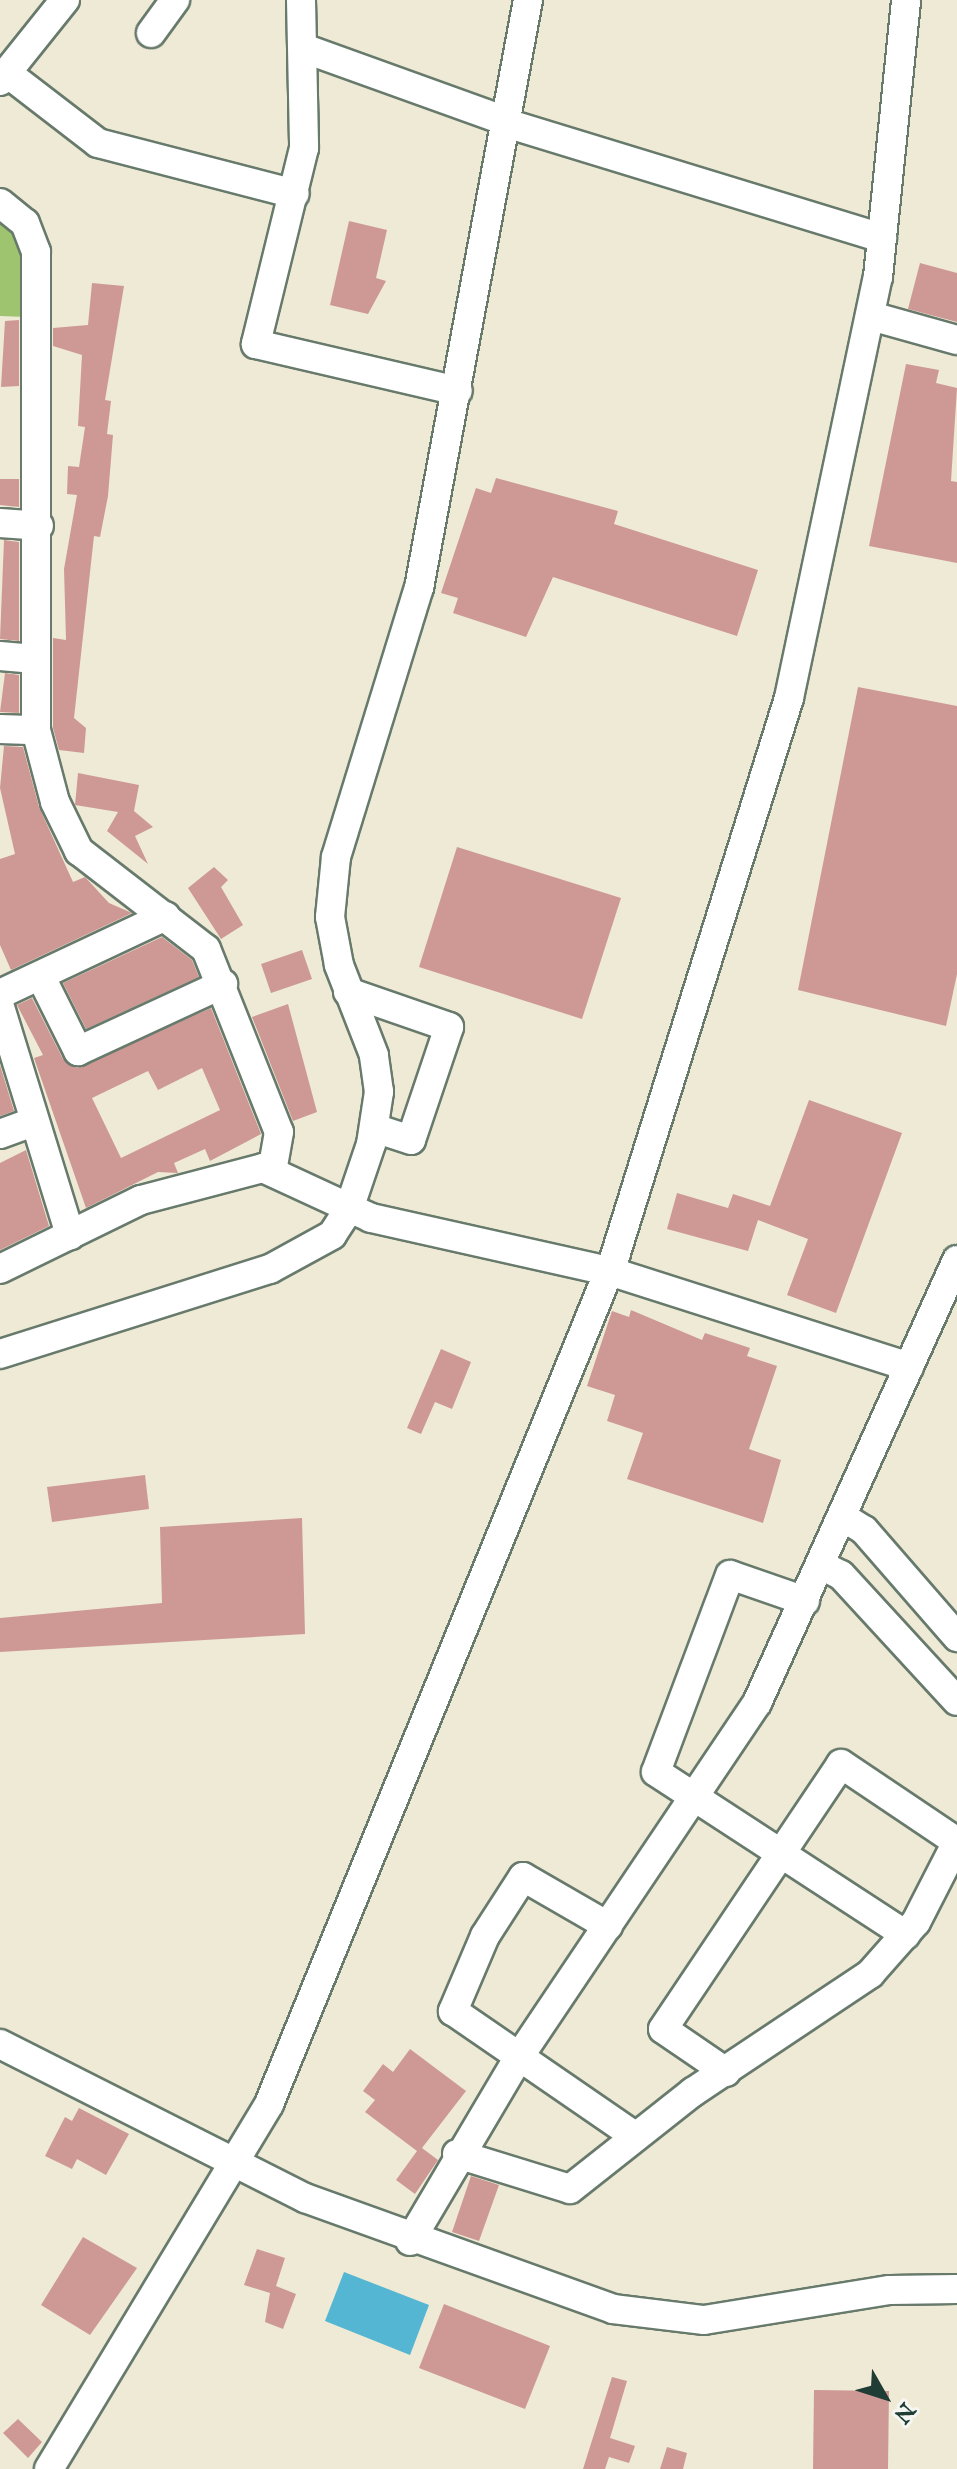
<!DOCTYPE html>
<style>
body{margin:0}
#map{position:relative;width:957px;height:2469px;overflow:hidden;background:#eeead5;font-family:"IM FELL English",serif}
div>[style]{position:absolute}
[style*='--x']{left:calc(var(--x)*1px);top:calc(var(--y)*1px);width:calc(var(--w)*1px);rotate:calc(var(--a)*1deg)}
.green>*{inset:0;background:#9fc46f}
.water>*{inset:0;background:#54b6d2}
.building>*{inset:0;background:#ce9995}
.roads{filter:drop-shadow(2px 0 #677a6c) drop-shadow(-2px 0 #677a6c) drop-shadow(0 2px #677a6c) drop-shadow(0 -2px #677a6c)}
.minor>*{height:28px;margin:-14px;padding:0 14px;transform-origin:14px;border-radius:14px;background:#fff}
span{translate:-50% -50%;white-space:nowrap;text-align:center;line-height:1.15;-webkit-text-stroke:6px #f6f6f2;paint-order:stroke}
.north{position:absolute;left:845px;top:2357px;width:80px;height:80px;-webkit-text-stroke:6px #f6f6f2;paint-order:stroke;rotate:129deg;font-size:22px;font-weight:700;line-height:32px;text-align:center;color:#1f3d34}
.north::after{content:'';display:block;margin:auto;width:28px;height:36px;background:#1f3d34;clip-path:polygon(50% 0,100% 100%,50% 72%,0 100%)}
</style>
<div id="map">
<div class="green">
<i style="clip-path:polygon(0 218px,18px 232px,22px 246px,27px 317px,0 316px)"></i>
</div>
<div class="water">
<i style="clip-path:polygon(344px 2272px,429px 2305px,410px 2355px,325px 2321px)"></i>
</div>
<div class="building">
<i style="clip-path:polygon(349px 221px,387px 230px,376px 278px,386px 281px,368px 314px,330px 305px)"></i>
<i style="clip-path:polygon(920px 263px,957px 273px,957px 322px,908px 309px)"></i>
<i style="clip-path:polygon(92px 283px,124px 286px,105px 400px,111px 401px,107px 434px,113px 435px,108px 496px,100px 537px,94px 536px,74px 718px,86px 728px,84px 753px,59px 750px,53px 728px,53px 638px,66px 640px,64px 569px,77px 495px,67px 494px,68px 466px,79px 467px,85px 427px,78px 426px,82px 355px,53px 346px,53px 328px,88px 325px)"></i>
<i style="clip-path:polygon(19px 320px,19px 386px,1px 387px,5px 321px)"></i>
<i style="clip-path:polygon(906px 364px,939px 370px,936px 383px,957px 388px,951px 481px,957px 482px,957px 563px,869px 546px)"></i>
<i style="clip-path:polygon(496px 478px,618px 511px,614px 524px,758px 570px,737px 636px,553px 577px,526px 637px,453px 613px,458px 598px,441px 593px,476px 488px,491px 493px)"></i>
<i style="clip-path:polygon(0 479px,19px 479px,19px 507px,0 505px)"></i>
<i style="clip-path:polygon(4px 540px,19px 542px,19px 641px,0 639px)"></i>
<i style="clip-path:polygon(5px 673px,19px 675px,19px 713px,0 712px)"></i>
<i style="clip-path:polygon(858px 687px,957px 706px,957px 974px,946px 1026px,798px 990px)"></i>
<i style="clip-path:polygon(4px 746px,23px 747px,39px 807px,73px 882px,85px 877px,109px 903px,132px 913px,11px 970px,0 945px,0 859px,15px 854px,0 788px)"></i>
<i style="clip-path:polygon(78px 773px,139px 785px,134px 811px,153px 827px,135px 836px,148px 864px,107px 831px,118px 812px,75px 805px)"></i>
<i style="clip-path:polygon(457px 847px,621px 898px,582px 1019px,419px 967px)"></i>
<i style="clip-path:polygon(214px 867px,228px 880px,221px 887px,243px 925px,221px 939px,188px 888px)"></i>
<i style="clip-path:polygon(162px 937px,192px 960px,199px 977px,86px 1029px,63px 983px)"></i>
<i style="clip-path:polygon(302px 950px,312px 979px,271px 993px,261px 964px)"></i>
<i style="clip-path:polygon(evenodd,32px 998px,63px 1059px,77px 1068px,211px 1008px,261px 1134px,210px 1161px,205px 1149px,174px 1163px,178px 1173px,158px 1172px,86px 1208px,34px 1058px,43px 1055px,17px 1005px,32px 998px,202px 1068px,220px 1110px,121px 1158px,92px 1098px,148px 1071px,158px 1090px,202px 1068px)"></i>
<i style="clip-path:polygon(288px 1004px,317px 1112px,293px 1121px,252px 1017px)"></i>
<i style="clip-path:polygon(0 1065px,14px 1111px,0 1116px)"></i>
<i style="clip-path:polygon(809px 1100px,902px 1133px,836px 1313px,787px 1295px,808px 1239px,758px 1220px,748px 1251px,667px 1229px,677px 1193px,728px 1208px,733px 1194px,770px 1206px)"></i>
<i style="clip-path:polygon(26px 1150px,49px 1226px,0 1250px,0 1163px)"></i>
<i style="clip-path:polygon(631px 1310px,702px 1340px,705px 1333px,750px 1348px,747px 1356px,777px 1366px,749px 1449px,781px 1460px,763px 1523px,627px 1479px,643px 1433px,607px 1421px,615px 1395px,587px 1386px,612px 1311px,629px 1317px)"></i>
<i style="clip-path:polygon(441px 1349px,471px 1362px,452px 1409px,435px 1402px,421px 1434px,407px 1428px)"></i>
<i style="clip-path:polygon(145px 1475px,149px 1509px,52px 1522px,47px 1487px)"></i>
<i style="clip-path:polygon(302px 1518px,305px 1634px,0 1652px,0 1618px,162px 1603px,160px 1527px)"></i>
<i style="clip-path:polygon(410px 2049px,466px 2091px,422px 2148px,438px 2160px,415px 2194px,396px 2180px,417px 2151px,365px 2112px,375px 2100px,363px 2091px,383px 2064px,393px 2072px)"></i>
<i style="clip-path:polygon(79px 2108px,129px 2134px,106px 2175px,77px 2159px,72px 2169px,45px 2156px,65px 2117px,72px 2121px)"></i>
<i style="clip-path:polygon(471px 2176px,499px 2185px,479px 2241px,452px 2232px)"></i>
<i style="clip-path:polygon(83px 2237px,137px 2268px,90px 2335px,41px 2305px)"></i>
<i style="clip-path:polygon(257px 2249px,285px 2258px,276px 2286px,296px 2294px,283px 2329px,265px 2322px,270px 2293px,244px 2285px)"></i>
<i style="clip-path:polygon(444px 2304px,550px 2346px,525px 2409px,419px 2368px)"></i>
<i style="clip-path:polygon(612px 2377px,627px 2381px,610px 2438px,635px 2446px,629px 2463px,609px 2457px,605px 2469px,583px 2469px)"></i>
<i style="clip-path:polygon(814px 2390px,889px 2391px,888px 2469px,813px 2469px)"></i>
<i style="clip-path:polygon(18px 2419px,42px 2442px,28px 2458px,3px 2433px)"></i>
<i style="clip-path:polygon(667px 2447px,687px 2453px,683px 2469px,660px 2469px)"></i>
</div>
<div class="roads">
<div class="minor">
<i style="--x:301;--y:0;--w:148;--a:88.8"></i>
<i style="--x:304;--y:148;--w:202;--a:103.8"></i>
<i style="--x:256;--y:344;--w:207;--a:13.1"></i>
<i style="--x:151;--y:33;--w:41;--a:-54"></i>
<i style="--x:303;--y:48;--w:219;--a:19.8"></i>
<i style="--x:7;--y:73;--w:115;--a:37.6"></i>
<i style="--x:98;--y:143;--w:203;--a:14.5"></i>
<i style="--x:0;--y:81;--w:104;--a:-51.3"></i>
<i style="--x:509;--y:124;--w:390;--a:17"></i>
<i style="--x:0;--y:203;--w:32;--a:39"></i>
<i style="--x:25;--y:223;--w:31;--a:69"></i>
<i style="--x:36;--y:252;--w:478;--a:90"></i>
<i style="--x:36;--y:730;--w:74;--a:75.2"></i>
<i style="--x:55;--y:802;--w:55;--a:63.9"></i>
<i style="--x:79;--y:851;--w:160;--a:37.7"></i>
<i style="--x:206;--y:949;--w:197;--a:68.3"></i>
<i style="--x:279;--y:1132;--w:40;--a:100"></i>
<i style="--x:871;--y:316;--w:89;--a:15.6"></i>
<i style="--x:0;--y:523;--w:39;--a:4"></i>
<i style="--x:0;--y:656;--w:35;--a:5"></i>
<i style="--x:0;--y:729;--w:36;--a:2"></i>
<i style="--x:41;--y:977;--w:83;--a:63.4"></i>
<i style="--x:78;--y:1051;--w:160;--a:-24.8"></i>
<i style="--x:348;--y:992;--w:107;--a:19.1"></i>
<i style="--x:449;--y:1027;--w:119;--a:108.6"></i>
<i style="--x:411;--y:1140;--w:38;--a:-162"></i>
<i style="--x:0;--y:994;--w:183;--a:-25.2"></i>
<i style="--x:0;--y:1007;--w:239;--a:72.9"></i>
<i style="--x:0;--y:1134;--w:35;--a:-20"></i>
<i style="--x:0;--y:1269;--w:157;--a:-26.1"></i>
<i style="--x:141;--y:1200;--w:126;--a:-14.7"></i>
<i style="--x:263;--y:1168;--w:119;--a:24.8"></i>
<i style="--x:371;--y:1218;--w:244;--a:12.6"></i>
<i style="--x:609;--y:1271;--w:315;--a:17.7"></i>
<i style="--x:0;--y:1354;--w:283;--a:-17.5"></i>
<i style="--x:270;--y:1269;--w:71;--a:-28.7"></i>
<i style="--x:332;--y:1235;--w:31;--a:-57"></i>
<i style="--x:349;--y:1209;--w:69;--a:-71.3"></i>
<i style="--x:371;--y:1144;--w:53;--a:-81.3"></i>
<i style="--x:379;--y:1092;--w:37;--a:-98"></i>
<i style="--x:374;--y:1055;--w:97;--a:-111.3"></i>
<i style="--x:339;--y:965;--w:49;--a:-100.6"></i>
<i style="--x:330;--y:917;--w:60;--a:-84.3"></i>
<i style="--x:336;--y:857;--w:282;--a:-72.9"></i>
<i style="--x:419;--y:588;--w:598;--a:-79.5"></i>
<i style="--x:843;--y:1517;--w:25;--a:32"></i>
<i style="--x:864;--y:1530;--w:142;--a:49"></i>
<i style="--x:821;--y:1565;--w:22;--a:27"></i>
<i style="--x:841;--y:1575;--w:171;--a:47.4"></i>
<i style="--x:805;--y:1601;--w:79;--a:-160.9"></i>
<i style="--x:730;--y:1575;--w:210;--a:110.6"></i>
<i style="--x:656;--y:1772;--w:298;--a:33.1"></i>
<i style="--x:608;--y:1926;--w:98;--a:-150"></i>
<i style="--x:523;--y:1877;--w:70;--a:122.8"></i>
<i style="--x:485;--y:1936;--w:82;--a:113.1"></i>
<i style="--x:453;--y:2011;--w:221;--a:34.5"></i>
<i style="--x:0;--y:2044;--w:342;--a:26.8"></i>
<i style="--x:305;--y:2198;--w:327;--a:19.8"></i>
<i style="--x:613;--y:2309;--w:92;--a:6.9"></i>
<i style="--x:704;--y:2320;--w:188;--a:-9.2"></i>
<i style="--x:890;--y:2290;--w:67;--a:-0.9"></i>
<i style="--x:726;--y:2072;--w:76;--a:-145.7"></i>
<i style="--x:663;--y:2029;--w:319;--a:-56.1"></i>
<i style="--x:841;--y:1764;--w:140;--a:33.9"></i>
<i style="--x:457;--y:2154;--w:118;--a:17.2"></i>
<i style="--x:570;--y:2189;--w:157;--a:-38.3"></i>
<i style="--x:693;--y:2092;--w:213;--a:-33.7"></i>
<i style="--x:870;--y:1974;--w:69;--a:-48.5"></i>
<i style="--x:916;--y:1922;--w:90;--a:-62.9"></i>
<i style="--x:410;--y:2241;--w:214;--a:-59.4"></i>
<i style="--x:519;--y:2057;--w:427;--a:-56.1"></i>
<i style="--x:757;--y:1703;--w:486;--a:-65.7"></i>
<i style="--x:49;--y:2469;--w:426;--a:-58.9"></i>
<i style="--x:269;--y:2104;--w:916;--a:-67.8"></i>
<i style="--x:615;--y:1256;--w:584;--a:-72.68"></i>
<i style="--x:789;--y:698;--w:430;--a:-78.1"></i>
<i style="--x:878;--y:277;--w:278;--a:-84.2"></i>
</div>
</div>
<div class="north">N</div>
</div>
